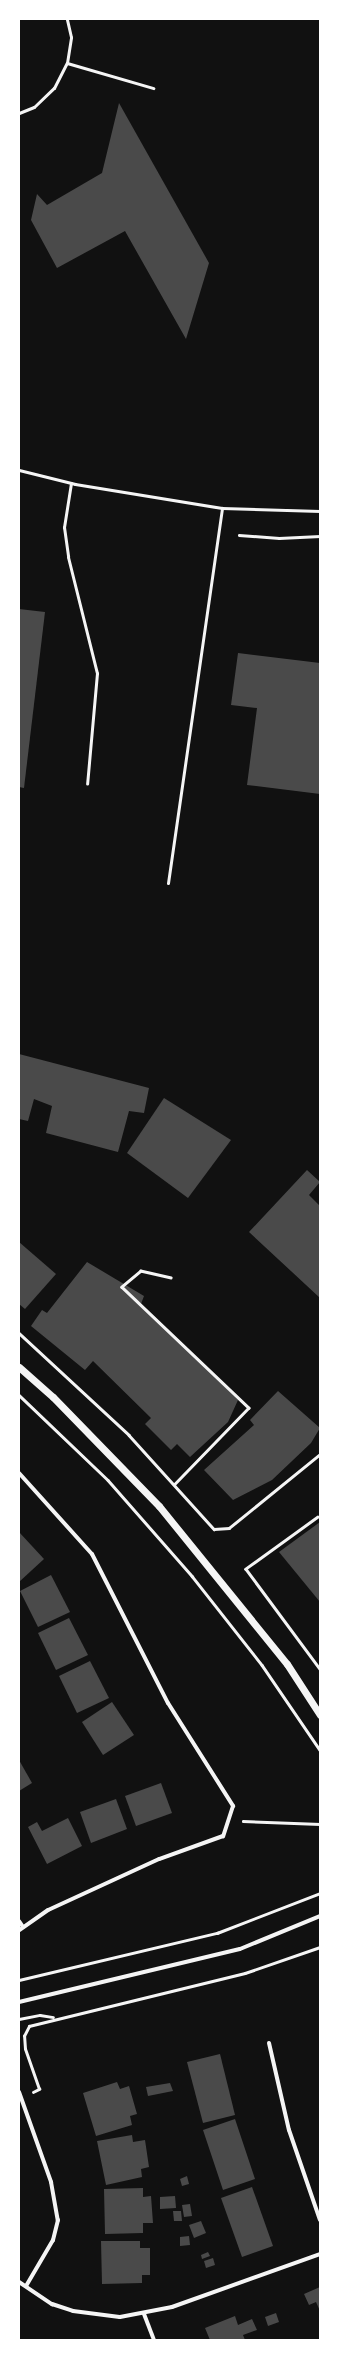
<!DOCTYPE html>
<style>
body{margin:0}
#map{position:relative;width:339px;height:2359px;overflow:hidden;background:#111;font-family:Signika,sans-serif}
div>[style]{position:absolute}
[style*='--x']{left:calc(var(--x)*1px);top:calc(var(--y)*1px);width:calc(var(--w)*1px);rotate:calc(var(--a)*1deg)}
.building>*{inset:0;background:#4a4a4a}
.path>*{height:2.5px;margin:-1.25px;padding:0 1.25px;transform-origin:1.25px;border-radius:1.25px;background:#f5f5f5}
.service>*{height:3px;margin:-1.5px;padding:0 1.5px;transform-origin:1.5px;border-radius:1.5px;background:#f5f5f5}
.minor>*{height:4px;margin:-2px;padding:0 2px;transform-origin:2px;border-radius:2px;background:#f5f5f5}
.tertiary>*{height:7px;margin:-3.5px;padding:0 3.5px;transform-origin:3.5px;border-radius:3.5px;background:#f5f5f5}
span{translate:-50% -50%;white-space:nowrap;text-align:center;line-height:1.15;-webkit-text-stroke:3px #fff;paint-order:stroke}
.frame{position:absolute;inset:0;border:20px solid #fff;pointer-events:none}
</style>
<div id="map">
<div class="building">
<i style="clip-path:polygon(119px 103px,209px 263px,186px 339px,125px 231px,57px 268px,31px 220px,37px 194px,47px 205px,102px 173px)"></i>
<i style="clip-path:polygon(19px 609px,45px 612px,24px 788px,19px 787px)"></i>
<i style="clip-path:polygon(238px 653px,320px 663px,320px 794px,247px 785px,257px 708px,231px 705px)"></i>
<i style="clip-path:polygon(19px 1054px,149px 1088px,144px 1113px,129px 1111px,118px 1152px,46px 1133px,52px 1106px,34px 1099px,28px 1121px,19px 1119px)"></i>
<i style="clip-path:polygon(164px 1098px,231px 1140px,188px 1198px,127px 1153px)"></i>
<i style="clip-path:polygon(307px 1170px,320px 1182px,309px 1195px,320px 1206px,320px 1298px,249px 1232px)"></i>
<i style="clip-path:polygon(19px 1242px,56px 1274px,25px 1309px,19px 1304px)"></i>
<i style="clip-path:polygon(87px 1262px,144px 1296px,141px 1304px,238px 1400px,228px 1422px,190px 1457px,177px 1444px,171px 1450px,145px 1424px,151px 1418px,93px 1361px,85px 1370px,31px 1326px,42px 1310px,47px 1313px)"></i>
<i style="clip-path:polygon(278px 1391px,320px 1428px,311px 1443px,272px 1480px,233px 1500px,204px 1470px,254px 1425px,250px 1420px)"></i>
<i style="clip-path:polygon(320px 1522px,320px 1602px,279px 1552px)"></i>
<i style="clip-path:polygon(19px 1532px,44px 1559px,19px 1582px)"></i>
<i style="clip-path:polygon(51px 1575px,70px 1612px,38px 1627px,20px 1591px)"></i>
<i style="clip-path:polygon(69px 1618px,88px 1655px,56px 1670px,38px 1633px)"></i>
<i style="clip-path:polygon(90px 1661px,109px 1698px,77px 1713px,59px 1676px)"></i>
<i style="clip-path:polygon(112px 1702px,134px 1735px,103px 1755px,82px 1722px)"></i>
<i style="clip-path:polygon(19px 1760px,32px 1783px,19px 1791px)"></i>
<i style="clip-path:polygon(161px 1783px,172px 1813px,136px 1826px,125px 1796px)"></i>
<i style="clip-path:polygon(116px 1799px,127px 1829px,91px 1843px,80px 1812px)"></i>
<i style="clip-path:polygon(68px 1818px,82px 1846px,47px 1864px,28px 1827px,37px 1822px,42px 1831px)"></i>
<i style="clip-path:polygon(220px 2054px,235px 2115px,203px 2123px,187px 2062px)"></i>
<i style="clip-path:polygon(117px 2082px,120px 2089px,129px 2086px,137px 2114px,130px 2116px,132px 2125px,96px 2136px,83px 2093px)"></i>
<i style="clip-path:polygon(170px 2083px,173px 2091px,148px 2096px,146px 2087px)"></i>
<i style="clip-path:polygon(235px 2119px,255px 2179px,223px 2190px,203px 2130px)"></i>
<i style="clip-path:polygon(132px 2135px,133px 2142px,145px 2140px,149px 2167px,141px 2169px,142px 2177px,106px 2185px,97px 2141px)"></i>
<i style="clip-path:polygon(187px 2176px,189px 2184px,182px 2186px,180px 2179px)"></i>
<i style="clip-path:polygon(252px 2187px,273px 2246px,242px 2257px,221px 2198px)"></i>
<i style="clip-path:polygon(143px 2188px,143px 2197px,151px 2196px,153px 2223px,143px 2223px,143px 2233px,105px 2234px,104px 2189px)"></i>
<i style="clip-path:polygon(175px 2196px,176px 2208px,160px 2209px,160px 2197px)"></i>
<i style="clip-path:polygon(190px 2204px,192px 2216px,184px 2217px,182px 2205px)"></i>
<i style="clip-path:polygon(173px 2211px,181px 2211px,182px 2221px,174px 2221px)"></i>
<i style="clip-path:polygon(201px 2221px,206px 2233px,194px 2238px,189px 2225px)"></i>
<i style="clip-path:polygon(189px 2236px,190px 2245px,180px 2246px,180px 2237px)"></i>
<i style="clip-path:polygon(101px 2241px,140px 2241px,140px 2248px,150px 2248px,150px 2275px,142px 2275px,142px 2283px,102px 2284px)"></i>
<i style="clip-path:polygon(208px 2252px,210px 2256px,202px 2259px,201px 2255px)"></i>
<i style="clip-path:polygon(213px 2258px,215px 2265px,206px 2268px,204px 2261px)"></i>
<i style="clip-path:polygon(320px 2287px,320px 2311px,316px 2302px,309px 2305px,304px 2294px)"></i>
<i style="clip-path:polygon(276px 2313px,279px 2322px,268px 2326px,265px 2317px)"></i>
<i style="clip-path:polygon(235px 2316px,238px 2325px,252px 2319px,257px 2330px,243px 2335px,245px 2340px,210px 2340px,205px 2328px)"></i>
</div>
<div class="path">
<i style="--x:239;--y:535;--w:40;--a:4.3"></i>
<i style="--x:279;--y:538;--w:41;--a:-2.8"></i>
<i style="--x:171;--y:1278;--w:31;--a:-167"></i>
<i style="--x:141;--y:1271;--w:25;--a:140"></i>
<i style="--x:122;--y:1287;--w:175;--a:43.6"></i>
<i style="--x:249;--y:1408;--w:106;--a:134.2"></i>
<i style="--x:19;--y:1333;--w:150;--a:42.8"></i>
<i style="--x:129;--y:1435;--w:127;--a:47.9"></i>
<i style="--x:214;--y:1529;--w:15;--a:-4"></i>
<i style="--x:229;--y:1528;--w:117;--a:-39.1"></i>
<i style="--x:19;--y:1395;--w:123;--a:43.7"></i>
<i style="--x:108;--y:1480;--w:128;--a:48.8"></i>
<i style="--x:192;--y:1576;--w:113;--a:51.8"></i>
<i style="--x:262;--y:1665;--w:103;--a:55.7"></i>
<i style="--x:318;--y:1517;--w:89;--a:144.2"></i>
<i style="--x:246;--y:1569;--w:124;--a:53.5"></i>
<i style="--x:243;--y:1821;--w:77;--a:2.2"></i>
<i style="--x:19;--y:1980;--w:204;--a:-13.4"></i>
<i style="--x:217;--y:1933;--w:110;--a:-21.2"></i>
<i style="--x:19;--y:2019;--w:21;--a:-11"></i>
<i style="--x:40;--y:2015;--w:13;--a:9"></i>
<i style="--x:33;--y:2092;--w:7;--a:-27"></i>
<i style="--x:39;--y:2089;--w:42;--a:-109.3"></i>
<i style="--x:25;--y:2049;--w:13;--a:-94"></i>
<i style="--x:24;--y:2036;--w:11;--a:-63"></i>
<i style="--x:29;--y:2026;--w:222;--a:-13.8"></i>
<i style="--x:245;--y:1973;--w:79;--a:-19.1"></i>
</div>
<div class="service">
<i style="--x:67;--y:63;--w:90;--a:16.2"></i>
<i style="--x:19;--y:113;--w:16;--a:-22"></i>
<i style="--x:34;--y:107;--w:28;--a:-44"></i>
<i style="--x:54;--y:88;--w:28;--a:-63"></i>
<i style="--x:67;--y:63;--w:26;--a:-81"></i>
<i style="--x:71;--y:37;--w:18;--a:-103"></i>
<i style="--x:19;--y:470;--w:58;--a:14"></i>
<i style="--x:75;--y:484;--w:149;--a:9.3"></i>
<i style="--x:222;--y:508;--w:98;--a:1.8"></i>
<i style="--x:71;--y:483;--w:45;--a:99"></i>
<i style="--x:64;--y:527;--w:30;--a:82"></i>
<i style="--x:68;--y:557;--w:120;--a:76"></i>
<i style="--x:97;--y:673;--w:111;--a:95.1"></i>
<i style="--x:168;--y:883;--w:379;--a:-81.8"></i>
</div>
<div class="minor">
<i style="--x:19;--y:1473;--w:109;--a:48"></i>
<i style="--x:92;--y:1554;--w:167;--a:63"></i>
<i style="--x:168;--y:1703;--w:122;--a:57.7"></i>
<i style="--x:233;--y:1806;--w:32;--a:108"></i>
<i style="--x:223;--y:1836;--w:68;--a:160.2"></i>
<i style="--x:159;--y:1859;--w:122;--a:155.3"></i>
<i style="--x:48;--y:1910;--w:35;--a:145"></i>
<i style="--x:19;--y:1921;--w:7;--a:56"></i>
<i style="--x:19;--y:2002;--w:227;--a:-13.5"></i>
<i style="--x:240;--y:1949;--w:87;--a:-22.4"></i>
<i style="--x:269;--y:2043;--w:89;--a:77.1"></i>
<i style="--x:289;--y:2130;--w:95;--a:71"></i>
<i style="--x:19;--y:2092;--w:96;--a:70.4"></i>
<i style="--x:51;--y:2182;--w:39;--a:80"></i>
<i style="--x:58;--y:2220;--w:21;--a:104"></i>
<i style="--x:53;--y:2240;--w:53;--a:120.4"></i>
<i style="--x:19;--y:2282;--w:40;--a:34"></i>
<i style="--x:52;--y:2304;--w:22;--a:18"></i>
<i style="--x:73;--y:2311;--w:47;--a:7.3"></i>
<i style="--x:120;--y:2317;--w:53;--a:-10.9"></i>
<i style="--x:172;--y:2307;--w:157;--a:-19.7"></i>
<i style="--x:144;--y:2314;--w:28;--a:69"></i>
</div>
<div class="tertiary">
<i style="--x:19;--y:1367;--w:45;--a:41.4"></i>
<i style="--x:53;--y:1397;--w:152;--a:45.8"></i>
<i style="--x:159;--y:1506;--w:203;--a:51"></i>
<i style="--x:287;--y:1664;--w:61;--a:57.1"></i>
</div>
<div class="frame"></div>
</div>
